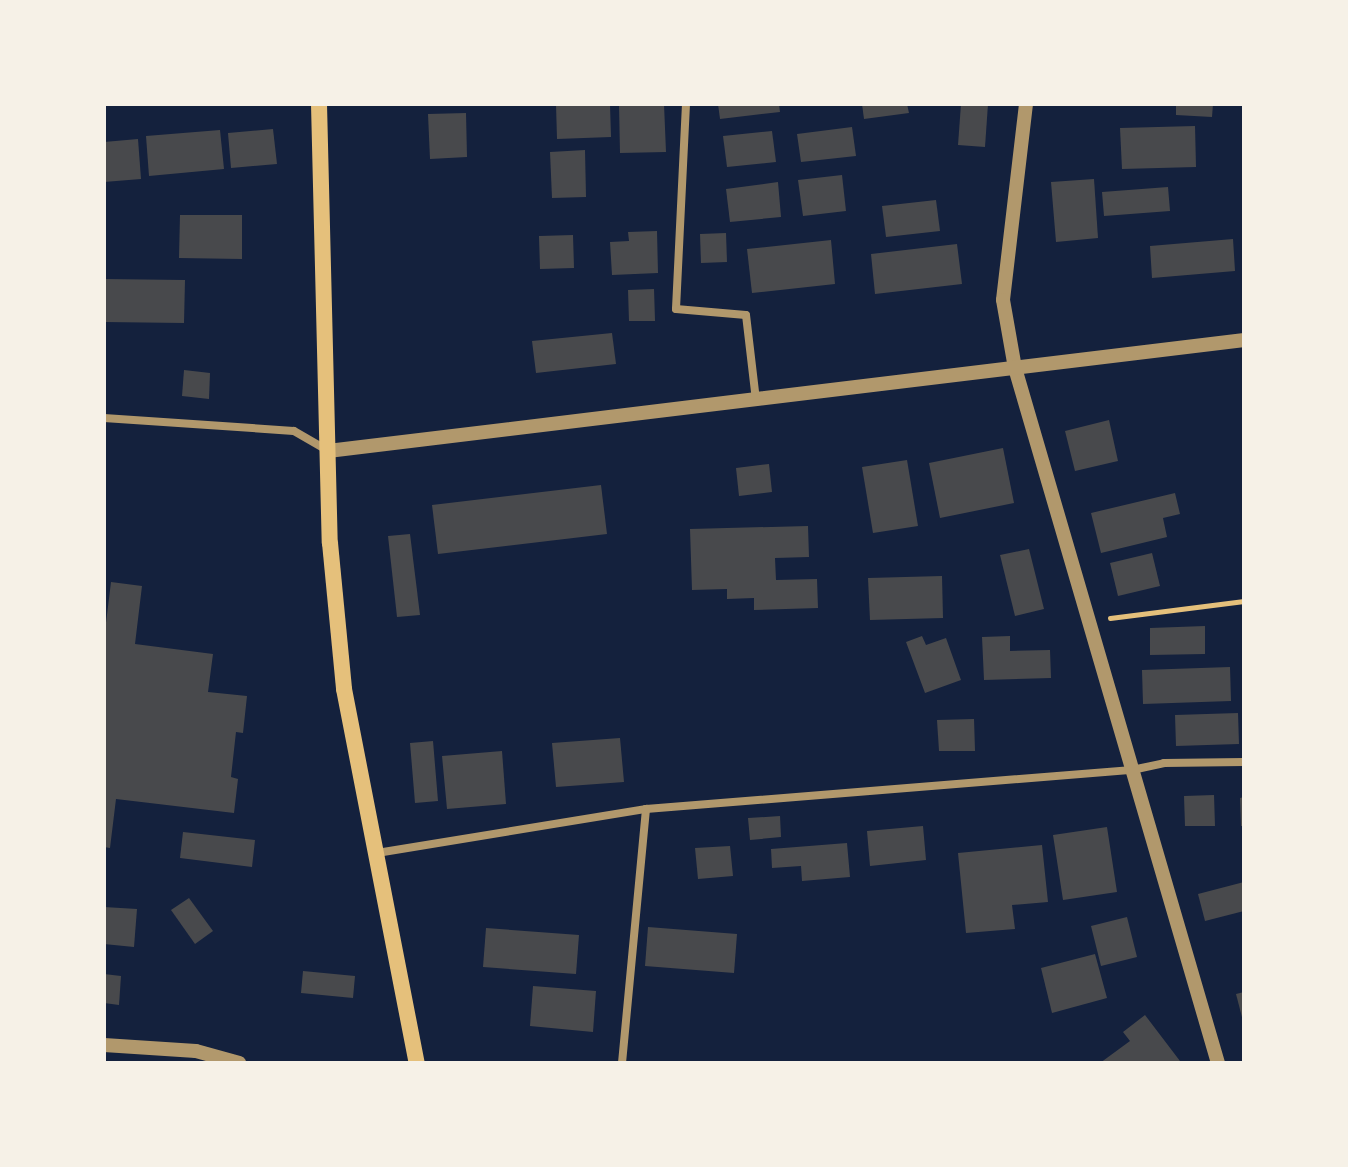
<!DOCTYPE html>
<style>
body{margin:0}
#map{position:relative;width:1348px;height:1167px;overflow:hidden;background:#14213d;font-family:"Crimson Pro",serif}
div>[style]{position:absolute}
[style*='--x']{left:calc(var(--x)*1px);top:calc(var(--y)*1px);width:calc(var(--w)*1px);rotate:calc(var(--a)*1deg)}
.building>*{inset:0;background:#48494c}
.path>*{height:5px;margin:-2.5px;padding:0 2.5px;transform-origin:2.5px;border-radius:2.5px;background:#e5c07b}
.minor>*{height:8px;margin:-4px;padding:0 4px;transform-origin:4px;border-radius:4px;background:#b1986c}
.tertiary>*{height:14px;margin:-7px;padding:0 7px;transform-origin:7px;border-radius:7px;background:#b1986c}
.secondary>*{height:16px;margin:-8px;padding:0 8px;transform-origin:8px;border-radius:8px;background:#e5c07b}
span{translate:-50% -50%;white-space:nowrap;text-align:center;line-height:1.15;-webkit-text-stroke:6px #f6f1e7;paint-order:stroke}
.frame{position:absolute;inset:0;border:106px solid #f6f1e7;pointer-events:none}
</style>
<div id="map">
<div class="building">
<i style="clip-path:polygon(556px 104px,610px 104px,611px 137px,557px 139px)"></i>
<i style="clip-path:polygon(619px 104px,664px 104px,666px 152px,620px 153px)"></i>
<i style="clip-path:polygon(718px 104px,779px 104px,780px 112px,720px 119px)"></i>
<i style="clip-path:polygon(862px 104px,907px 104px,909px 113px,864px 119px)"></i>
<i style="clip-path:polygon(961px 104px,988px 104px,985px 147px,958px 145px)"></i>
<i style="clip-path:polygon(1176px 104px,1213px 104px,1212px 117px,1176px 115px)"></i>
<i style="clip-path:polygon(466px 113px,467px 157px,430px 159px,428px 114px)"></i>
<i style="clip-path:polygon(1195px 126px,1196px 167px,1122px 169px,1120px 128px)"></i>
<i style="clip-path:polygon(852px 127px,856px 156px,801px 162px,797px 134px)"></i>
<i style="clip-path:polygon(273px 129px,277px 164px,231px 168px,228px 133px)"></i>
<i style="clip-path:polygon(220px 130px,224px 169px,149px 176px,146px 136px)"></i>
<i style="clip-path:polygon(772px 131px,776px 162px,727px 167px,723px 136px)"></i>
<i style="clip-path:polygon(138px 139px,141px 179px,104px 182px,104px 142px)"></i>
<i style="clip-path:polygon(585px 150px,586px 197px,552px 198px,550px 152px)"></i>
<i style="clip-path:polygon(842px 175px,846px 211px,803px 216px,798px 180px)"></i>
<i style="clip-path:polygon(1094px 179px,1098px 238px,1056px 242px,1051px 182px)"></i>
<i style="clip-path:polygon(778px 182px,781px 217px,730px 222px,726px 189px)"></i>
<i style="clip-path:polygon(1168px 187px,1170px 211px,1104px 216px,1102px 192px)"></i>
<i style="clip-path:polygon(936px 200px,940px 231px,886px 237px,882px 206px)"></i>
<i style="clip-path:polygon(180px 215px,242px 215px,242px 259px,179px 258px)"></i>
<i style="clip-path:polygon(657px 231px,658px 273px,612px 275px,610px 242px,629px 241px,628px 232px)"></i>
<i style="clip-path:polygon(726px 233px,727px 262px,701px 263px,700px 234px)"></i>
<i style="clip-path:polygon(573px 235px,574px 268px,540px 269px,539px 236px)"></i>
<i style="clip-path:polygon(1233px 239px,1235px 271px,1152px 278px,1150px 246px)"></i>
<i style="clip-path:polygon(831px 240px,835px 284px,752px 293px,747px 249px)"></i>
<i style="clip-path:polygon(957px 244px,962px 284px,875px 294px,871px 254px)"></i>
<i style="clip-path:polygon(104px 279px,185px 280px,184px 323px,104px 322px)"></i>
<i style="clip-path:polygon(654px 289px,655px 321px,629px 321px,628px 290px)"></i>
<i style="clip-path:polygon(612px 333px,616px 364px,536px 373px,532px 341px)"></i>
<i style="clip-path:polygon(184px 370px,210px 373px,209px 399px,182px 396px)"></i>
<i style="clip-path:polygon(1109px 420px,1118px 461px,1075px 471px,1065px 431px)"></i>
<i style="clip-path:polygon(1003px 448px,1014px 503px,940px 518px,929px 463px)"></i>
<i style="clip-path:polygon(907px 460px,918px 526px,873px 533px,862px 467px)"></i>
<i style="clip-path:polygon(769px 464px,772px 492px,739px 496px,736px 468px)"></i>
<i style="clip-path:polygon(601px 485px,607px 534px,438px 554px,432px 505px)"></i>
<i style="clip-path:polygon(1175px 493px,1180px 514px,1163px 518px,1167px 537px,1101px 553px,1091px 513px)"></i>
<i style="clip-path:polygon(808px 526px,809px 557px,775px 558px,776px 580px,817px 579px,818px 608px,754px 610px,754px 598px,727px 599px,727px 589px,692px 590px,690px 529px)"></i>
<i style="clip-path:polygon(410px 534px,420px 615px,397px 617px,388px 536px)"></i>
<i style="clip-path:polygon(1029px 549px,1044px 609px,1015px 616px,1000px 555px)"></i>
<i style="clip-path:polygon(1152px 553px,1160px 586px,1118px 596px,1110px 563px)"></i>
<i style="clip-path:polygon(942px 576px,943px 618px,870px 620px,868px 578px)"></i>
<i style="clip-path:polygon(111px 582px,142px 586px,135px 644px,213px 654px,208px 692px,247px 696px,243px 733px,236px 732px,231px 777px,238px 779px,234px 813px,116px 799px,110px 848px,104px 847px,104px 639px)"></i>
<i style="clip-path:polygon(1205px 626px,1205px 654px,1150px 655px,1150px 628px)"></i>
<i style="clip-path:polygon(922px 636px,926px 645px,946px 638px,961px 680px,925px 693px,906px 642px)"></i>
<i style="clip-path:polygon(1010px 636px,1010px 651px,1050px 650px,1051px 678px,984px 680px,982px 637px)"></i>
<i style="clip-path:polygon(1230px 667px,1231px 701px,1143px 704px,1142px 670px)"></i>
<i style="clip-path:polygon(1238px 713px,1239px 744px,1176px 746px,1175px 715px)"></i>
<i style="clip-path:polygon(974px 719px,975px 751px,939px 751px,937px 720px)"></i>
<i style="clip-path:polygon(620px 738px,624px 782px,556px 787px,552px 743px)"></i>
<i style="clip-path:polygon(433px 741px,438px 801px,415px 803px,410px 743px)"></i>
<i style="clip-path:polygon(502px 751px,506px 804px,447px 809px,442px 756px)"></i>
<i style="clip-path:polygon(1214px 795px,1215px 826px,1185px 826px,1184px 796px)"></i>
<i style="clip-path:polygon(1244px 797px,1244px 826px,1241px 826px,1240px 798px)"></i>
<i style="clip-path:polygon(780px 816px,781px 837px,750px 840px,748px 818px)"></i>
<i style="clip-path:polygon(923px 826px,926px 860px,870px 866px,867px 831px)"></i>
<i style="clip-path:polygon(1107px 827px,1117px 892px,1063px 900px,1053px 835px)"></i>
<i style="clip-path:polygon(183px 832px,255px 840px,252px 867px,180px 858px)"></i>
<i style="clip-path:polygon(847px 843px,850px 877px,802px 881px,801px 866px,772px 868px,771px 849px)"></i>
<i style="clip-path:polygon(1042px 845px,1048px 902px,1012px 905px,1015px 929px,966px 933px,958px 853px)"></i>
<i style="clip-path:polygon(730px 846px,733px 876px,698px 879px,695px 848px)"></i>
<i style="clip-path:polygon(1244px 882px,1244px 911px,1205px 921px,1198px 894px)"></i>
<i style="clip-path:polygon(189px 898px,213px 931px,195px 944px,171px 910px)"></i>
<i style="clip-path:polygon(104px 907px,137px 909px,134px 947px,104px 944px)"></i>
<i style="clip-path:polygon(1127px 917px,1137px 957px,1101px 966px,1091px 926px)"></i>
<i style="clip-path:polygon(648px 927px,737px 934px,734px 973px,645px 966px)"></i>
<i style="clip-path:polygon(486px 928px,579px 935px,576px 974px,483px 967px)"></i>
<i style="clip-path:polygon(1095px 954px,1107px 998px,1052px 1013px,1041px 968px)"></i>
<i style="clip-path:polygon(303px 971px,355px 976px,353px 998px,301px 993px)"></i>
<i style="clip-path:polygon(104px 974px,121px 976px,119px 1005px,104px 1003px)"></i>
<i style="clip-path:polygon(533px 986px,596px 991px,593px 1032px,530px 1026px)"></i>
<i style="clip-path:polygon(1244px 992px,1244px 1021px,1243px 1021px,1236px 994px)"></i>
<i style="clip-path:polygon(1145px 1015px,1180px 1061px,1100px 1063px,1130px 1041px,1123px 1032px)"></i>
</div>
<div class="path">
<i style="--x:1110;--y:618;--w:135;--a:-7.2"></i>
</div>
<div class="minor">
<i style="--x:686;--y:104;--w:205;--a:92.8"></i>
<i style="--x:676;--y:309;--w:70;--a:4.9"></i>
<i style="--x:746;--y:315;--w:86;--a:83.3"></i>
<i style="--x:104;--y:418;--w:190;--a:3.9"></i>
<i style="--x:294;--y:431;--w:39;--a:30"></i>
<i style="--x:377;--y:853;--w:273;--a:-9.3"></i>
<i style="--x:646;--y:809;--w:488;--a:-4.6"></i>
<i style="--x:1132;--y:770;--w:33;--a:-12"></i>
<i style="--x:1164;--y:763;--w:80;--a:-0.7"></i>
<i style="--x:622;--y:1063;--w:255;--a:-84.6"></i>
</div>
<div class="tertiary">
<i style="--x:1026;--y:104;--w:197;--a:96.7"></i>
<i style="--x:1003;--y:300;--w:69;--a:80"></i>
<i style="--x:1015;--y:368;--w:724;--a:73.72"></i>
<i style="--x:328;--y:451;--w:923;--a:-6.91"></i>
<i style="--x:104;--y:1045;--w:92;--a:3.7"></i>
<i style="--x:196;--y:1051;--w:45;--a:15.6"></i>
</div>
<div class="secondary">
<i style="--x:319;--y:104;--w:439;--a:88.6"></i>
<i style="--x:330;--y:543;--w:147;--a:84.5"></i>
<i style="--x:344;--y:689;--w:381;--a:79"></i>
</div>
<div class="frame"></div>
</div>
